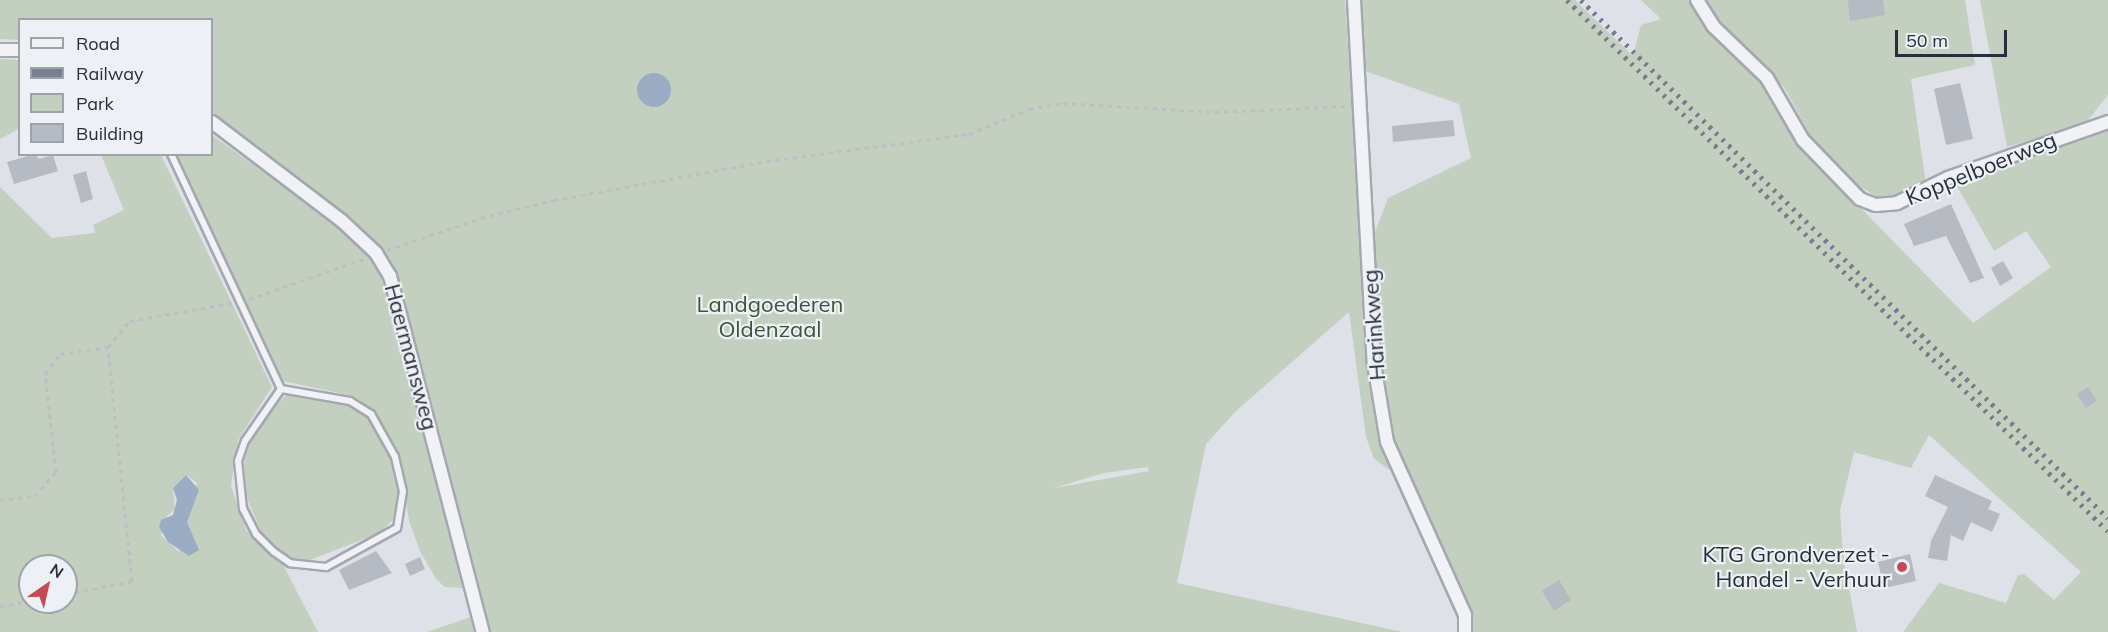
<!DOCTYPE html>
<style>
body{margin:0}
#map{position:relative;width:2108px;height:632px;overflow:hidden;background:#dee1e7;font-family:Mulish,sans-serif}
div>[style]{position:absolute}
[style*='--x']{left:calc(var(--x)*1px);top:calc(var(--y)*1px);width:calc(var(--w)*1px);rotate:calc(var(--a)*1deg)}
.green>*{inset:0;background:#c3d0c0}
.water>*{inset:0;background:#9bacc5}
.round{border-radius:50%}
.building>*{inset:0;background:#b6bac3}
.path>*{height:3px;margin-top:-1.5px;transform-origin:0;background:repeating-linear-gradient(90deg,#bdbfc5 0 4.5px,transparent 0 9px)}
.roads{filter:drop-shadow(2px 0 #a4a8b0) drop-shadow(-2px 0 #a4a8b0) drop-shadow(0 2px #a4a8b0) drop-shadow(0 -2px #a4a8b0)}
.lane>*{height:6px;margin:-3px;padding:0 3px;transform-origin:3px;border-radius:3px;background:#f1f2f5}
.street>*{height:12px;margin:-6px;padding:0 6px;transform-origin:6px;border-radius:6px;background:#f1f2f5}
.rail>*{height:4.5px;margin-top:-2.25px;transform-origin:0;background:repeating-linear-gradient(90deg,#797f8f 0 3px,transparent 0 9px)}
.dots>*{width:16px;height:16px;translate:-50% -50%;box-sizing:border-box;border:3px solid #edf0f4;border-radius:50%}
span{translate:-50% -50%;white-space:nowrap;text-align:center;line-height:1.15;-webkit-text-stroke:4.5px #edf0f4;paint-order:stroke}
.street-label{font-size:22px;color:#282e3c}
.park-label{font-size:22px;color:#3a5737}
.poi-label{font-size:22px;color:#282e3c}
.right{translate:-100% -50%;text-align:right}
.legend{position:absolute;left:18px;top:18px;width:195px;height:138px;box-sizing:border-box;background:#edf0f4;border:2px solid #9ea2aa;margin:0;padding:8px 10px;list-style:none;font-size:18px;color:#282e3c}
.legend li{display:flex;align-items:center;gap:12px;height:30px}
.legend b{width:30px;border:2px solid #9ea2aa}
.north{position:absolute;left:18px;top:554px;width:60px;height:60px;box-sizing:border-box;background:#edf0f4;border:2px solid #9ea2aa;border-radius:50%;rotate:34deg;font-size:16px;font-weight:700;line-height:24px;text-align:center;color:#282e3c}
.north::after{content:'';display:block;margin:auto;width:21px;height:27px;background:#c44b53;clip-path:polygon(50% 0,100% 100%,50% 72%,0 100%)}
.scale{position:absolute;left:1895px;top:30px;width:112px;height:27px;box-sizing:border-box;border:3px solid #282e3c;border-top:0;padding-left:8px;font-size:18px;line-height:21px;white-space:nowrap;color:#282e3c;-webkit-text-stroke:4px #edf0f4;paint-order:stroke}
</style>
<div id="map">
<div class="green">
<i style="clip-path:polygon(evenodd,0 0,1345px 0,1371px 390px,1390px 470px,1374px 459px,1366px 437px,1349px 312px,1236px 411px,1206px 444px,1177px 583px,1403px 632px,486px 632px,391px 262px,342px 212px,212px 118px,212px 20px,20px 20px,19px 40px,0 39px,0 0,1148px 467px,1149px 471px,1054px 488px,1104px 473px,1148px 467px)"></i>
<i style="clip-path:polygon(1356px 0,1575px 0,1633px 56px,1641px 25px,1661px 19px,1641px 0,1689px 0,1706px 29px,1768px 90px,1790px 131px,1813px 159px,1973px 323px,2051px 267px,2026px 231px,1994px 251px,1954px 181px,2108px 130px,2108px 632px,1903px 632px,1939px 583px,2006px 603px,2018px 575px,2024px 574px,2054px 600px,2081px 572px,1929px 435px,1911px 468px,1854px 452px,1840px 511px,1843px 554px,1857px 632px,1471px 632px,1467px 602px,1392px 438px,1380px 370px,1372px 240px,1388px 198px,1471px 158px,1459px 104px,1362px 70px)"></i>
<i style="clip-path:polygon(1705px 0,1965px 0,1975px 65px,1911px 79px,1926px 185px,1882px 200px,1848px 179px,1815px 144px,1784px 87px,1721px 25px)"></i>
<i style="clip-path:polygon(1980px 0,2108px 0,2108px 95px,2085px 124px,2007px 147px)"></i>
<i style="clip-path:polygon(0 59px,19px 60px,20px 128px,0 139px)"></i>
<i style="clip-path:polygon(212px 135px,340px 228px,379px 269px,464px 588px,445px 587px,436px 579px,420px 551px,409px 521px,398px 450px,377px 416px,348px 395px,283px 381px,176px 155px,212px 154px)"></i>
<i style="clip-path:polygon(evenodd,101px 155px,161px 155px,272px 387px,238px 440px,231px 486px,246px 530px,282px 563px,318px 632px,0 632px,0 187px,52px 238px,95px 233px,93px 225px,124px 210px,101px 155px,186px 475px,197px 483px,179px 552px,161px 535px,167px 516px,175px 509px,173px 488px,186px 475px,101px 155px,30px 566px,66px 566px,66px 602px,30px 602px,30px 566px)"></i>
<i style="clip-path:polygon(286px 395px,334px 400px,364px 414px,390px 452px,399px 501px,395px 518px,379px 533px,305px 562px,285px 557px,263px 536px,242px 487px,246px 448px,261px 421px)"></i>
<i style="clip-path:polygon(471px 617px,475px 632px,427px 632px)"></i>
</div>
<div class="water">
<i class="round" style="left:637px;top:73px;width:34px;height:34px"></i>
<i style="clip-path:polygon(186px 475px,199px 490px,187px 522px,199px 550px,189px 556px,168px 542px,159px 527px,161px 520px,173px 515px,177px 500px,173px 488px)"></i>
</div>
<div class="building">
<i style="clip-path:polygon(1848px 0,1883px 0,1885px 15px,1850px 21px)"></i>
<i style="clip-path:polygon(1960px 83px,1973px 139px,1946px 145px,1934px 89px)"></i>
<i style="clip-path:polygon(1453px 120px,1455px 136px,1393px 142px,1392px 126px)"></i>
<i style="clip-path:polygon(35px 154px,39px 159px,53px 155px,58px 171px,14px 184px,7px 162px)"></i>
<i style="clip-path:polygon(86px 171px,93px 199px,81px 203px,73px 175px)"></i>
<i style="clip-path:polygon(1951px 204px,1984px 278px,1970px 283px,1946px 236px,1914px 246px,1904px 224px)"></i>
<i style="clip-path:polygon(2003px 261px,2013px 278px,2000px 286px,1991px 268px)"></i>
<i style="clip-path:polygon(2088px 387px,2097px 401px,2086px 408px,2077px 394px)"></i>
<i style="clip-path:polygon(1935px 475px,1992px 501px,1988px 509px,2000px 514px,1992px 532px,1971px 522px,1963px 541px,1951px 535px,1947px 561px,1928px 558px,1931px 541px,1948px 507px,1925px 496px)"></i>
<i style="clip-path:polygon(376px 551px,392px 573px,349px 590px,339px 570px)"></i>
<i style="clip-path:polygon(1910px 554px,1916px 581px,1884px 588px,1878px 562px)"></i>
<i style="clip-path:polygon(420px 557px,425px 569px,410px 576px,405px 564px)"></i>
<i style="clip-path:polygon(1559px 580px,1571px 600px,1554px 611px,1542px 591px)"></i>
</div>
<div class="path">
<i style="--x:387;--y:250;--w:99;--a:-18.8"></i>
<i style="--x:481;--y:218;--w:75;--a:-13.9"></i>
<i style="--x:554;--y:200;--w:225;--a:-10.3"></i>
<i style="--x:775;--y:160;--w:196;--a:-7.6"></i>
<i style="--x:969;--y:134;--w:65;--a:-22.6"></i>
<i style="--x:1029;--y:109;--w:35;--a:-10"></i>
<i style="--x:1063;--y:103;--w:152;--a:3.4"></i>
<i style="--x:1215;--y:112;--w:133;--a:-2.6"></i>
<i style="--x:249;--y:299;--w:122;--a:-19.2"></i>
<i style="--x:0;--y:500;--w:35;--a:-7"></i>
<i style="--x:35;--y:496;--w:32;--a:-49"></i>
<i style="--x:56;--y:472;--w:99;--a:-96.4"></i>
<i style="--x:45;--y:374;--w:25;--a:-53"></i>
<i style="--x:60;--y:354;--w:49;--a:-8.3"></i>
<i style="--x:108;--y:347;--w:34;--a:-50"></i>
<i style="--x:130;--y:321;--w:103;--a:-10.1"></i>
<i style="--x:66;--y:594;--w:67;--a:-11.1"></i>
<i style="--x:132;--y:581;--w:235;--a:-95.9"></i>
<i style="--x:0;--y:606;--w:30;--a:-9"></i>
</div>
<div class="roads">
<div class="lane">
<i style="--x:171;--y:154;--w:259;--a:64.9"></i>
<i style="--x:281;--y:389;--w:70;--a:9.9"></i>
<i style="--x:350;--y:401;--w:25;--a:32"></i>
<i style="--x:371;--y:414;--w:49;--a:60.8"></i>
<i style="--x:395;--y:457;--w:35;--a:77"></i>
<i style="--x:403;--y:491;--w:37;--a:99"></i>
<i style="--x:397;--y:528;--w:81;--a:151.2"></i>
<i style="--x:326;--y:567;--w:36;--a:-174"></i>
<i style="--x:290;--y:563;--w:19;--a:-145"></i>
<i style="--x:274;--y:552;--w:25;--a:-135"></i>
<i style="--x:256;--y:534;--w:28;--a:-117"></i>
<i style="--x:243;--y:509;--w:48;--a:-95.9"></i>
<i style="--x:238;--y:461;--w:21;--a:-71"></i>
<i style="--x:245;--y:441;--w:63;--a:-55.3"></i>
</div>
<div class="street">
<i style="--x:1354;--y:0;--w:365;--a:86.9"></i>
<i style="--x:1374;--y:364;--w:79;--a:80.5"></i>
<i style="--x:1387;--y:442;--w:190;--a:65.7"></i>
<i style="--x:1465;--y:615;--w:17;--a:90"></i>
<i style="--x:1697;--y:0;--w:31;--a:58"></i>
<i style="--x:1713;--y:26;--w:75;--a:43.9"></i>
<i style="--x:1767;--y:78;--w:72;--a:59.9"></i>
<i style="--x:1803;--y:140;--w:82;--a:46"></i>
<i style="--x:1860;--y:199;--w:17;--a:21"></i>
<i style="--x:1876;--y:205;--w:21;--a:-5"></i>
<i style="--x:1897;--y:203;--w:57;--a:-26.1"></i>
<i style="--x:1948;--y:178;--w:170;--a:-19.3"></i>
<i style="--x:0;--y:50;--w:20;--a:0"></i>
<i style="--x:212;--y:122;--w:163;--a:37.3"></i>
<i style="--x:342;--y:221;--w:47;--a:43.3"></i>
<i style="--x:376;--y:253;--w:27;--a:59"></i>
<i style="--x:390;--y:276;--w:368;--a:75.4"></i>
</div>
</div>
<div class="rail">
<i style="--x:1567;--y:0;--w:758;--a:44.47"></i>
<i style="--x:1581;--y:0;--w:739;--a:44.51"></i>
</div>
<div class="dots">
<i style="left:1902px;top:567px;background:#c44b53"></i>
</div>
<div class="street-label">
<span style="left:1981px;top:169px;rotate:-22deg">Koppelboerweg</span>
<span style="left:1374px;top:325px;rotate:-94deg">Harinkweg</span>
<span style="left:411px;top:357px;rotate:75deg">Haermansweg</span>
</div>
<div class="park-label">
<span style="left:770px;top:317px">Landgoederen<br>Oldenzaal</span>
</div>
<div class="poi-label">
<span class="right" style="left:1890px;top:567px">KTG Grondverzet -<br>Handel - Verhuur</span>
</div>
<ul class="legend">
<li><b style="height:8px;background:#f1f2f5"></b>Road</li>
<li><b style="height:8px;background:#797f8f"></b>Railway</li>
<li><b style="height:16px;background:#c3d0c0"></b>Park</li>
<li><b style="height:16px;background:#b6bac3"></b>Building</li>
</ul>
<div class="north">N</div>
<div class="scale">50 m</div>
</div>
